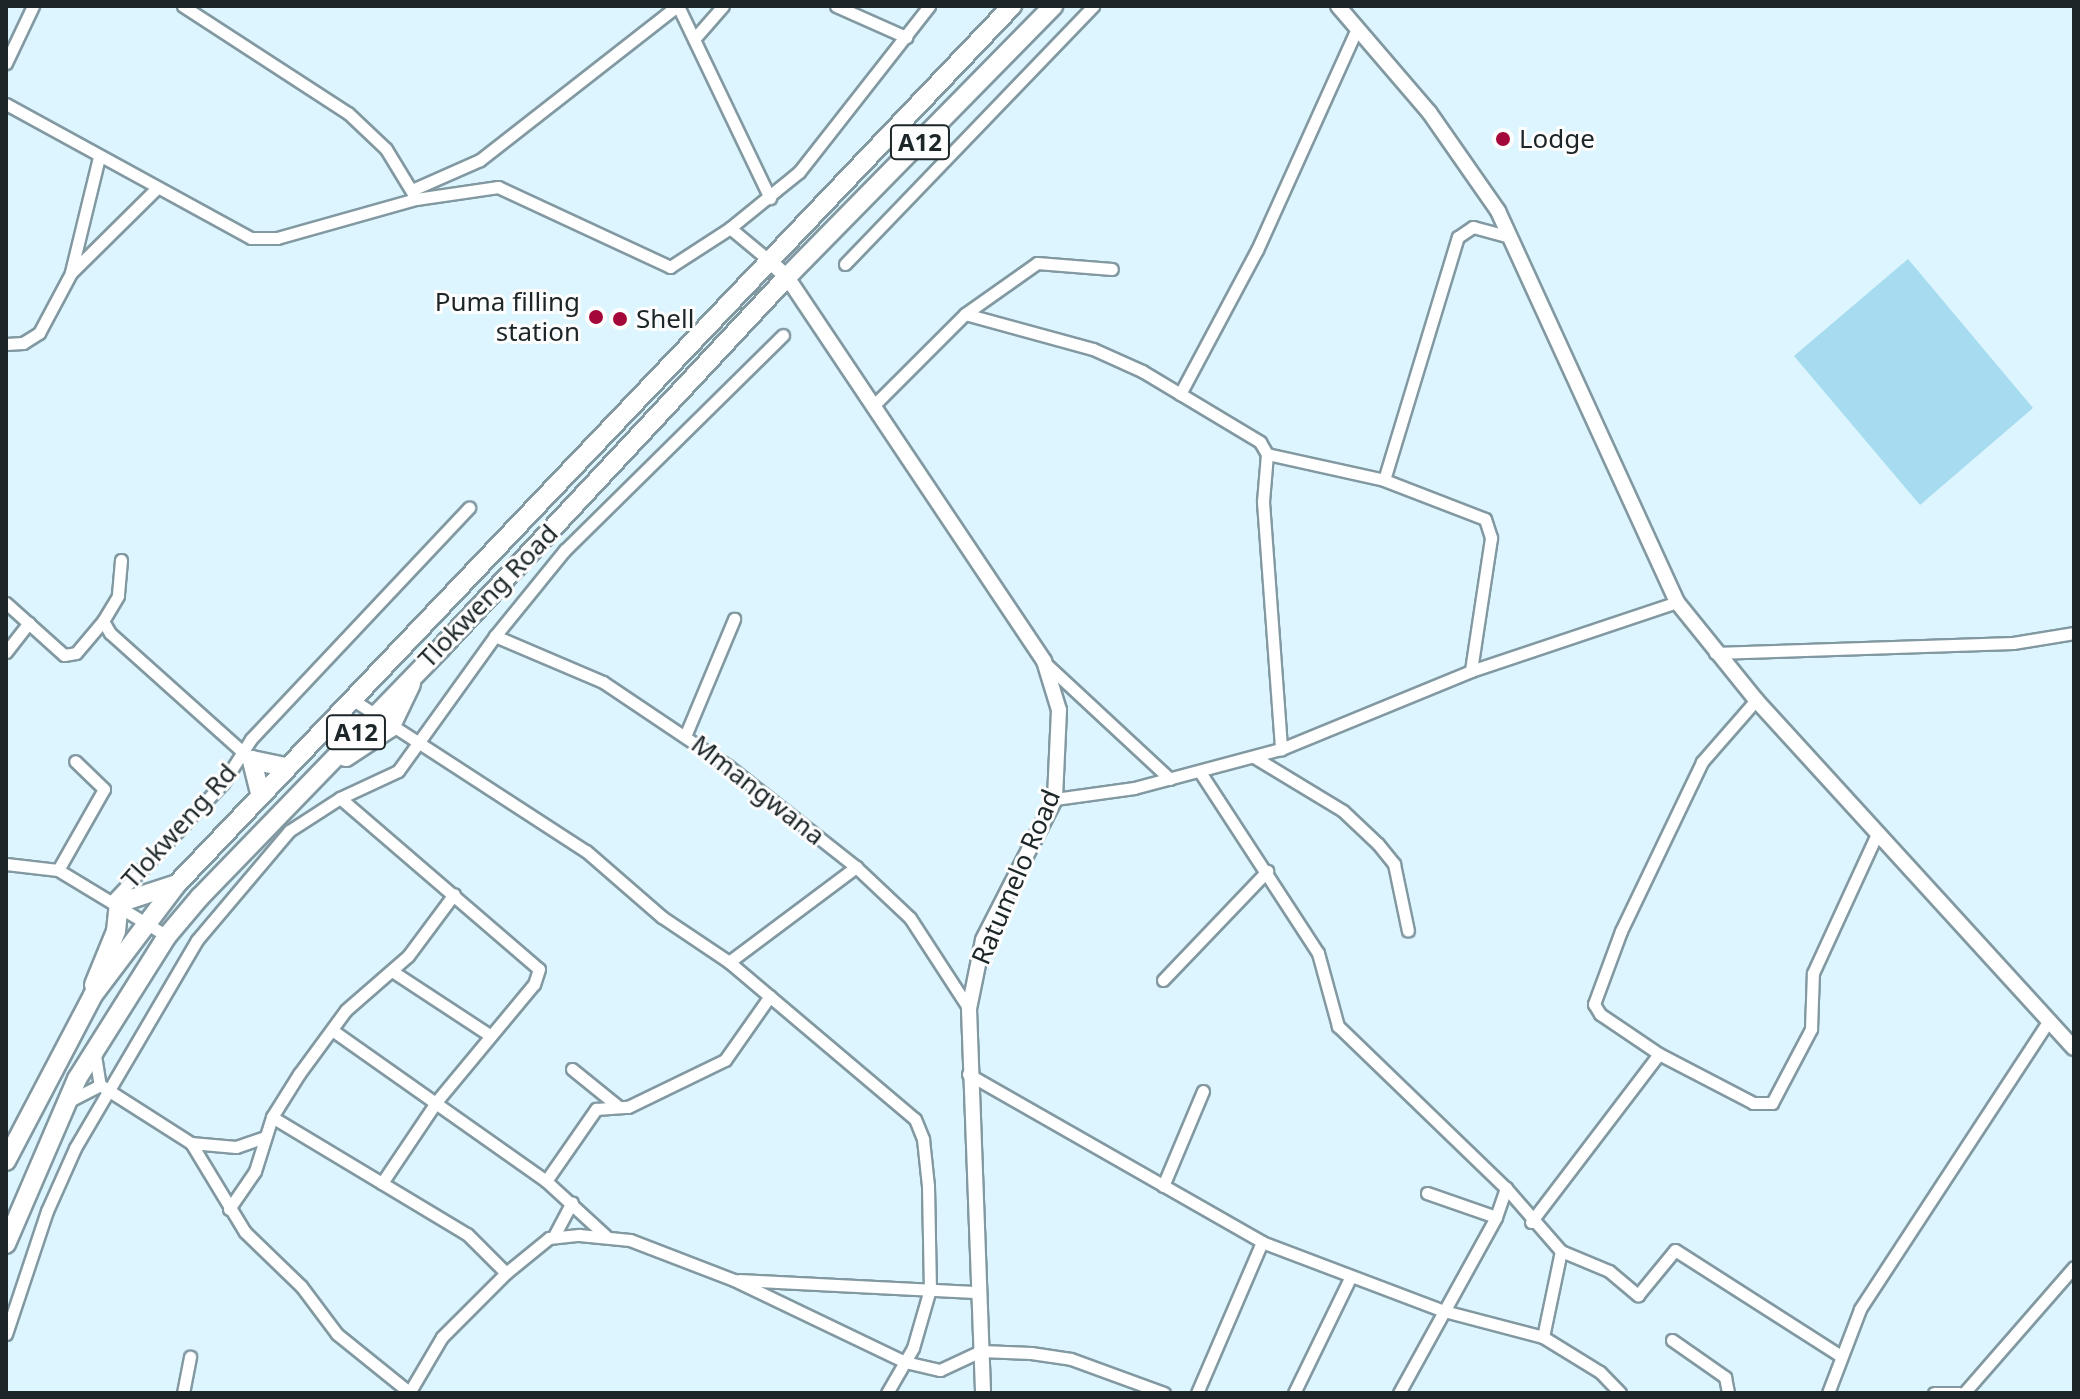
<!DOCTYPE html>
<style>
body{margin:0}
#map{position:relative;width:2080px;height:1399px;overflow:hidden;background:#dcf5fe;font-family:"Noto Sans",sans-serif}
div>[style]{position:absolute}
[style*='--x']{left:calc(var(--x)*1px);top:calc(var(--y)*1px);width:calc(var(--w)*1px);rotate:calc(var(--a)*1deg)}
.green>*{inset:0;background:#a6dbf0}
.roads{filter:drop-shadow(2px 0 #8299a2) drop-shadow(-2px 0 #8299a2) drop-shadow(0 2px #8299a2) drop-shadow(0 -2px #8299a2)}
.minor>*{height:11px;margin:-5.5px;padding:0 5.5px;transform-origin:5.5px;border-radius:5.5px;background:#fff}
.tertiary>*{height:14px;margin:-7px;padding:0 7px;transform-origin:7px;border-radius:7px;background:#fff}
.primary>*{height:18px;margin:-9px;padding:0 9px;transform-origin:9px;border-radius:9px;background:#fff}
.dots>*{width:22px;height:22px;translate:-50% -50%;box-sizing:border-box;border:4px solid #fdfdfd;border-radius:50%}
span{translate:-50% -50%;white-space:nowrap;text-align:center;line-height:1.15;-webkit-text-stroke:6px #fdfdfd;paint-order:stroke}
.shield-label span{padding:2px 6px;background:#fdfdfd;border:2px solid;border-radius:6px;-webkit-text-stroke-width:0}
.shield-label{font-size:24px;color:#1c2528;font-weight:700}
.poi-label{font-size:26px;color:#1c2528}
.left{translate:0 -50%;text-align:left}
.right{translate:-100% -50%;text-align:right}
.street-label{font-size:26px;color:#1c2528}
.frame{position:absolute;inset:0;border:8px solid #1c2528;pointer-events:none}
</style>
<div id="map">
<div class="green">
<i style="clip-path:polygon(1908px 259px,2033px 408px,1920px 505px,1794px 356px)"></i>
</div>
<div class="roads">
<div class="minor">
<i style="--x:183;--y:6;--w:197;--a:33"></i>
<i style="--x:348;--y:113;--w:52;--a:43.5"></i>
<i style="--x:386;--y:149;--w:54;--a:58.7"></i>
<i style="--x:678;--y:6;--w:213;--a:64.4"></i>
<i style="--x:836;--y:6;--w:77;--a:23.9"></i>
<i style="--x:694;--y:39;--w:44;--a:-48.7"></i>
<i style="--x:6;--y:63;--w:63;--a:-64.7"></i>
<i style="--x:6;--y:104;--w:279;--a:28.7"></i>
<i style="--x:251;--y:238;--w:26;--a:0"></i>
<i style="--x:277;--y:238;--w:144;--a:-15.7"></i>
<i style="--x:416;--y:199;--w:83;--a:-8.3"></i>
<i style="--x:498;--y:187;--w:190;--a:24.9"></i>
<i style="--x:670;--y:267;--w:72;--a:-33"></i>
<i style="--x:730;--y:228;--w:89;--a:-39.1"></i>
<i style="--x:799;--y:172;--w:211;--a:-51.9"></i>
<i style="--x:412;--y:190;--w:74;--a:-23.8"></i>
<i style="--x:480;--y:160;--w:250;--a:-38"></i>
<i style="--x:730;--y:228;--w:47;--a:39.8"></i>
<i style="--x:845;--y:264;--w:358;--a:-46.1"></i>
<i style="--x:71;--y:272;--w:118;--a:-76.3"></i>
<i style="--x:965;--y:314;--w:88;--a:-35.3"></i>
<i style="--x:1037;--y:263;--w:75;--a:4.6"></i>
<i style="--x:6;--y:344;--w:17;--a:-3"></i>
<i style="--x:23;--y:343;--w:19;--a:-32"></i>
<i style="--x:39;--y:333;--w:68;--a:-61.9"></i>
<i style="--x:71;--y:273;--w:120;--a:-44.7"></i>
<i style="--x:1180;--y:394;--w:163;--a:-61.9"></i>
<i style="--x:1257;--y:250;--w:243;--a:-65.7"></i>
<i style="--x:873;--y:406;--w:130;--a:-45"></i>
<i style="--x:965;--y:314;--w:133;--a:15.3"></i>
<i style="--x:1093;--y:349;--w:54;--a:24.2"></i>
<i style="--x:1142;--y:371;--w:138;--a:31"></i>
<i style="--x:1260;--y:442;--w:14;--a:60"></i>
<i style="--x:1267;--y:454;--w:48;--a:94.8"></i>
<i style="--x:1263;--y:502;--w:248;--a:85.8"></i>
<i style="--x:1267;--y:454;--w:120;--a:12.5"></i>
<i style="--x:1384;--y:480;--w:108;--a:21.1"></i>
<i style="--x:1485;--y:519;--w:20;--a:72"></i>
<i style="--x:1491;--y:538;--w:134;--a:98.6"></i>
<i style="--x:1384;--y:480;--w:254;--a:-73.1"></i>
<i style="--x:1458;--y:237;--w:18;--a:-34"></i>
<i style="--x:1473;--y:227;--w:38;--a:15"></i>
<i style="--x:121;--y:560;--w:36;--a:95"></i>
<i style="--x:118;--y:596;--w:29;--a:121"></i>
<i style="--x:103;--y:621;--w:14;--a:60"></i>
<i style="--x:110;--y:633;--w:186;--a:41.9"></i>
<i style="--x:6;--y:603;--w:78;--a:41.9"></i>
<i style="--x:64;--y:655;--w:12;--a:-9"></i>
<i style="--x:76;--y:653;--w:42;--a:-49.8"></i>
<i style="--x:495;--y:636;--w:117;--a:23.1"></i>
<i style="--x:603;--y:682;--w:151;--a:33.9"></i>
<i style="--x:728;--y:766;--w:163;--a:38.3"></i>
<i style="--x:856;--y:867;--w:74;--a:43.4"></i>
<i style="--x:910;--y:918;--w:108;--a:57"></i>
<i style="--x:6;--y:652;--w:37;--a:-52"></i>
<i style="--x:1715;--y:653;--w:298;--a:-1.9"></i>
<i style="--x:2013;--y:643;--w:62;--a:-9.3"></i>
<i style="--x:1044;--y:662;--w:172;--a:42.9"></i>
<i style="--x:350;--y:698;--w:281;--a:33"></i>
<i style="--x:586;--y:851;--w:101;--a:41"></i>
<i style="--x:662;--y:917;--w:81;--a:33.9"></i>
<i style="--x:729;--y:962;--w:243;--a:40.2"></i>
<i style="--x:915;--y:1119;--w:22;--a:68"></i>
<i style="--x:923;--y:1139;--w:47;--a:83.9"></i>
<i style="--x:928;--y:1186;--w:103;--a:88.9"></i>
<i style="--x:930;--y:1289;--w:61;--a:106.1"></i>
<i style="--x:913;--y:1348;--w:52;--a:120"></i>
<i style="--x:1756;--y:700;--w:82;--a:131.1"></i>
<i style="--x:1702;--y:762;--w:187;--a:115.6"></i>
<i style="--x:1621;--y:931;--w:78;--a:110.3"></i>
<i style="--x:1594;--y:1004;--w:12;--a:59"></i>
<i style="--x:1600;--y:1014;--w:71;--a:34.1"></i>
<i style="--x:1659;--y:1054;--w:106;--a:27.5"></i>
<i style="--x:1753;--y:1103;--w:19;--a:0"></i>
<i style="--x:1772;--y:1103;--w:84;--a:-62.2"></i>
<i style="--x:1811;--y:1029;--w:56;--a:-88"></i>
<i style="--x:1813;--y:973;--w:155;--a:-65.3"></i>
<i style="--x:686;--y:734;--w:125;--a:-67.3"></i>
<i style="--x:1254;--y:757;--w:104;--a:31.2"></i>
<i style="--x:1343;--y:811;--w:48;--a:43.3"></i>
<i style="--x:1378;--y:844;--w:26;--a:51"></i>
<i style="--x:1394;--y:864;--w:68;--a:78.2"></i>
<i style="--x:1200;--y:772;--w:216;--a:56.9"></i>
<i style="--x:1318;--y:953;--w:76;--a:74.7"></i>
<i style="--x:1338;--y:1026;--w:233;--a:44"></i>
<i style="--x:1506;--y:1188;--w:84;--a:48.9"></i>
<i style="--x:1561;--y:1251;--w:52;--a:22.6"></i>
<i style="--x:1609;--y:1271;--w:38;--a:40"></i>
<i style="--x:1638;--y:1295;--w:58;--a:-50.6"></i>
<i style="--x:1675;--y:1250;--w:197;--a:32.6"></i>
<i style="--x:340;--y:798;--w:262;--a:40.7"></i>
<i style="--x:539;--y:969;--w:16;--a:108"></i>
<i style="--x:534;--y:984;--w:152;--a:129.7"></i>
<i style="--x:437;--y:1101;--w:99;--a:123.9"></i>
<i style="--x:1055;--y:799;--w:80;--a:-7.9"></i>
<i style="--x:1134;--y:788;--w:152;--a:-14.9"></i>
<i style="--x:1281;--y:749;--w:205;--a:-22.3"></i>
<i style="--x:1471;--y:671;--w:217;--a:-18.5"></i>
<i style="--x:6;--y:864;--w:52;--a:6.6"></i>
<i style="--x:58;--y:870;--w:127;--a:31.2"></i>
<i style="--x:58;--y:870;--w:93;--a:-60.4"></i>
<i style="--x:104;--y:789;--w:40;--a:-136"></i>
<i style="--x:113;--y:900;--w:161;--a:-46.8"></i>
<i style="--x:223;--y:783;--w:52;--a:-57.5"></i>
<i style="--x:251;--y:739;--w:318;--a:-46.7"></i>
<i style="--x:729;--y:962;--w:159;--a:-36.8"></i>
<i style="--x:392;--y:971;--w:115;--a:33.3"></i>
<i style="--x:1163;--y:980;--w:151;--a:-46.3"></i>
<i style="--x:332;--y:1030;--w:262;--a:35.2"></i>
<i style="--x:546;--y:1181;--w:81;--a:42.5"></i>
<i style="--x:95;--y:1055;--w:30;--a:81"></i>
<i style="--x:100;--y:1085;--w:108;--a:32.5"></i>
<i style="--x:191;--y:1143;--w:104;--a:58.8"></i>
<i style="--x:245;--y:1232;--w:78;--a:44"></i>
<i style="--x:301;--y:1286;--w:60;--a:53.1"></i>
<i style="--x:337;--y:1334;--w:94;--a:38.9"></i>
<i style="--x:572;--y:1069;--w:60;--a:39"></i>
<i style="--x:968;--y:1074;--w:339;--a:29.7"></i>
<i style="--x:1262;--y:1242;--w:195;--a:20.8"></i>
<i style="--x:1444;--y:1311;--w:102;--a:14.7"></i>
<i style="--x:1543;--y:1337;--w:67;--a:31.6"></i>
<i style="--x:1600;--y:1372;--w:29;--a:46"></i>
<i style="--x:73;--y:1099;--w:30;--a:-27"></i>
<i style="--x:272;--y:1117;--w:227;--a:31"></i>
<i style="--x:467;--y:1234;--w:55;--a:45"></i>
<i style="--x:191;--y:1143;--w:45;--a:5.1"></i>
<i style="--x:236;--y:1147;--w:31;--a:-19"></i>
<i style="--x:546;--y:1181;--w:88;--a:-55.2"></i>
<i style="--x:596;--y:1109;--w:32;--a:-4"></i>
<i style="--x:628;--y:1107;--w:108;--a:-25.9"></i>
<i style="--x:725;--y:1060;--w:78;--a:-54.9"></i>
<i style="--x:1163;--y:1186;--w:103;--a:-67.2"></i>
<i style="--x:1427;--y:1193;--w:73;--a:19.2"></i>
<i style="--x:229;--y:1209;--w:46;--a:-55.6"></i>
<i style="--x:255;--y:1171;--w:57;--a:-72.5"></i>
<i style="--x:272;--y:1117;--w:51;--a:-57.9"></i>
<i style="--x:299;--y:1074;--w:79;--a:-53.7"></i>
<i style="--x:346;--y:1010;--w:82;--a:-41.1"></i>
<i style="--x:408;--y:956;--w:77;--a:-53.4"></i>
<i style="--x:1531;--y:1222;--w:211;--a:-52.7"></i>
<i style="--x:554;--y:1236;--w:38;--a:-62"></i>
<i style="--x:739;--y:1280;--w:240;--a:2.9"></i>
<i style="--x:6;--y:1334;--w:130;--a:-71.6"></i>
<i style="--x:47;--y:1211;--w:69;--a:-66"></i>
<i style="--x:75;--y:1148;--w:241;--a:-59.6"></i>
<i style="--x:197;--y:940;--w:143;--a:-49.8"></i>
<i style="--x:289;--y:831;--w:61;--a:-32.9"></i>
<i style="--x:340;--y:798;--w:64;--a:-25"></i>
<i style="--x:398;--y:771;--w:166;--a:-54.3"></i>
<i style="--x:495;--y:636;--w:111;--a:-50.9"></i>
<i style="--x:565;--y:550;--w:306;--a:-44.6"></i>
<i style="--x:1543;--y:1337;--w:88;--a:-78.2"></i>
<i style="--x:1672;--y:1340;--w:65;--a:34.9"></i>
<i style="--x:1725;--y:1377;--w:16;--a:79"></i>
<i style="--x:183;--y:1393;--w:37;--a:-79"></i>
<i style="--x:409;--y:1393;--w:65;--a:-59.5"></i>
<i style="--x:442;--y:1337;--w:91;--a:-45"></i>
<i style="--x:506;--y:1273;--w:55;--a:-39.1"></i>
<i style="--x:549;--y:1238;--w:30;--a:-6"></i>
<i style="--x:579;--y:1235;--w:51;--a:5.6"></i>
<i style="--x:630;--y:1240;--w:111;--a:21"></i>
<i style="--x:734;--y:1280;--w:190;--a:25.6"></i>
<i style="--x:905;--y:1362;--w:36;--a:13"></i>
<i style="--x:940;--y:1370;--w:45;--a:-24.9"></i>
<i style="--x:981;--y:1351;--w:50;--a:2.3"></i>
<i style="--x:1031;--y:1353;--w:40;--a:8.5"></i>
<i style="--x:1071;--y:1359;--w:99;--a:20.1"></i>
<i style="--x:1197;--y:1393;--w:164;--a:-66.7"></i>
<i style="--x:1294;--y:1393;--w:128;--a:-64"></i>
<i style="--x:1399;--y:1393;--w:201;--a:-61.1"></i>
<i style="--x:1496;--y:1217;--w:31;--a:-71"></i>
<i style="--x:1828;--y:1393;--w:90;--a:-69.1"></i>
<i style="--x:1860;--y:1309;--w:345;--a:-56.8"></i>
<i style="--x:1934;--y:1393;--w:25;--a:0"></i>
<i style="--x:1964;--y:1393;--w:167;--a:-48.9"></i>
</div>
<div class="tertiary">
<i style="--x:1338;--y:6;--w:140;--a:49.4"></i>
<i style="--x:1429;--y:112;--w:121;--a:55.1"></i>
<i style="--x:1498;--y:211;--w:430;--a:65.4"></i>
<i style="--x:1677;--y:602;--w:126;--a:51.1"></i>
<i style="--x:1756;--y:700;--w:471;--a:47.6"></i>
<i style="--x:766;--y:258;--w:28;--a:42"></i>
<i style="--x:787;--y:277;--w:462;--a:56.2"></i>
<i style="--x:1044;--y:661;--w:51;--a:73"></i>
<i style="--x:1059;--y:710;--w:89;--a:92.6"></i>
<i style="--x:1055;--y:799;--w:158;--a:117.1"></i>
<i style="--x:983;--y:940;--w:70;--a:101.5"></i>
<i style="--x:969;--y:1009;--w:384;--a:87.9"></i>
</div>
<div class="primary">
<i style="--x:346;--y:757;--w:53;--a:-33.4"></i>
<i style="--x:390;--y:728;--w:49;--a:-64.5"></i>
<i style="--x:260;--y:793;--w:34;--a:-104"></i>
<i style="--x:252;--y:760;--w:33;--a:12"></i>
<i style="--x:94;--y:985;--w:58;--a:-67.8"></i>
<i style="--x:116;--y:931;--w:28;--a:-84"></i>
<i style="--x:119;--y:903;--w:61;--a:-18.1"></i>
<i style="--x:6;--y:1161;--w:187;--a:-62.3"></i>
<i style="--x:93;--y:995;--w:139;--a:-52.9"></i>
<i style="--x:177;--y:884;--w:1212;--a:-46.44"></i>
<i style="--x:6;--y:1244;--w:180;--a:-66.7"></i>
<i style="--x:77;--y:1079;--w:169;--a:-57.8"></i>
<i style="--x:167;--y:936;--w:51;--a:-49.8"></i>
<i style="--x:200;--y:897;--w:347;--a:-45.9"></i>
<i style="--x:441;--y:648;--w:507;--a:-47"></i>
<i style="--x:787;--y:277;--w:380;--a:-45.5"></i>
</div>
</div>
<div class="dots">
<i style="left:1503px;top:139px;background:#a4083a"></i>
<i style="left:596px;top:317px;background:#a4083a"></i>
<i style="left:620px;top:319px;background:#a4083a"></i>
</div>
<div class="shield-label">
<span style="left:920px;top:142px">A12</span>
<span style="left:356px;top:732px">A12</span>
</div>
<div class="poi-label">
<span class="left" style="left:1519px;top:139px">Lodge</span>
<span class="right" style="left:580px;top:317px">Puma filling<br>station</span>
<span class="left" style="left:636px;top:319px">Shell</span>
</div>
<div class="street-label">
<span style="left:488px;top:596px;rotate:-46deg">Tlokweng Road</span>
<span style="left:758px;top:790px;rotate:38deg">Mmangwana</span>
<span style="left:179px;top:826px;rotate:-48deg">Tlokweng Rd</span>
<span style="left:1016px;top:877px;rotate:-67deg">Ratumelo Road</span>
</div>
<div class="frame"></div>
</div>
